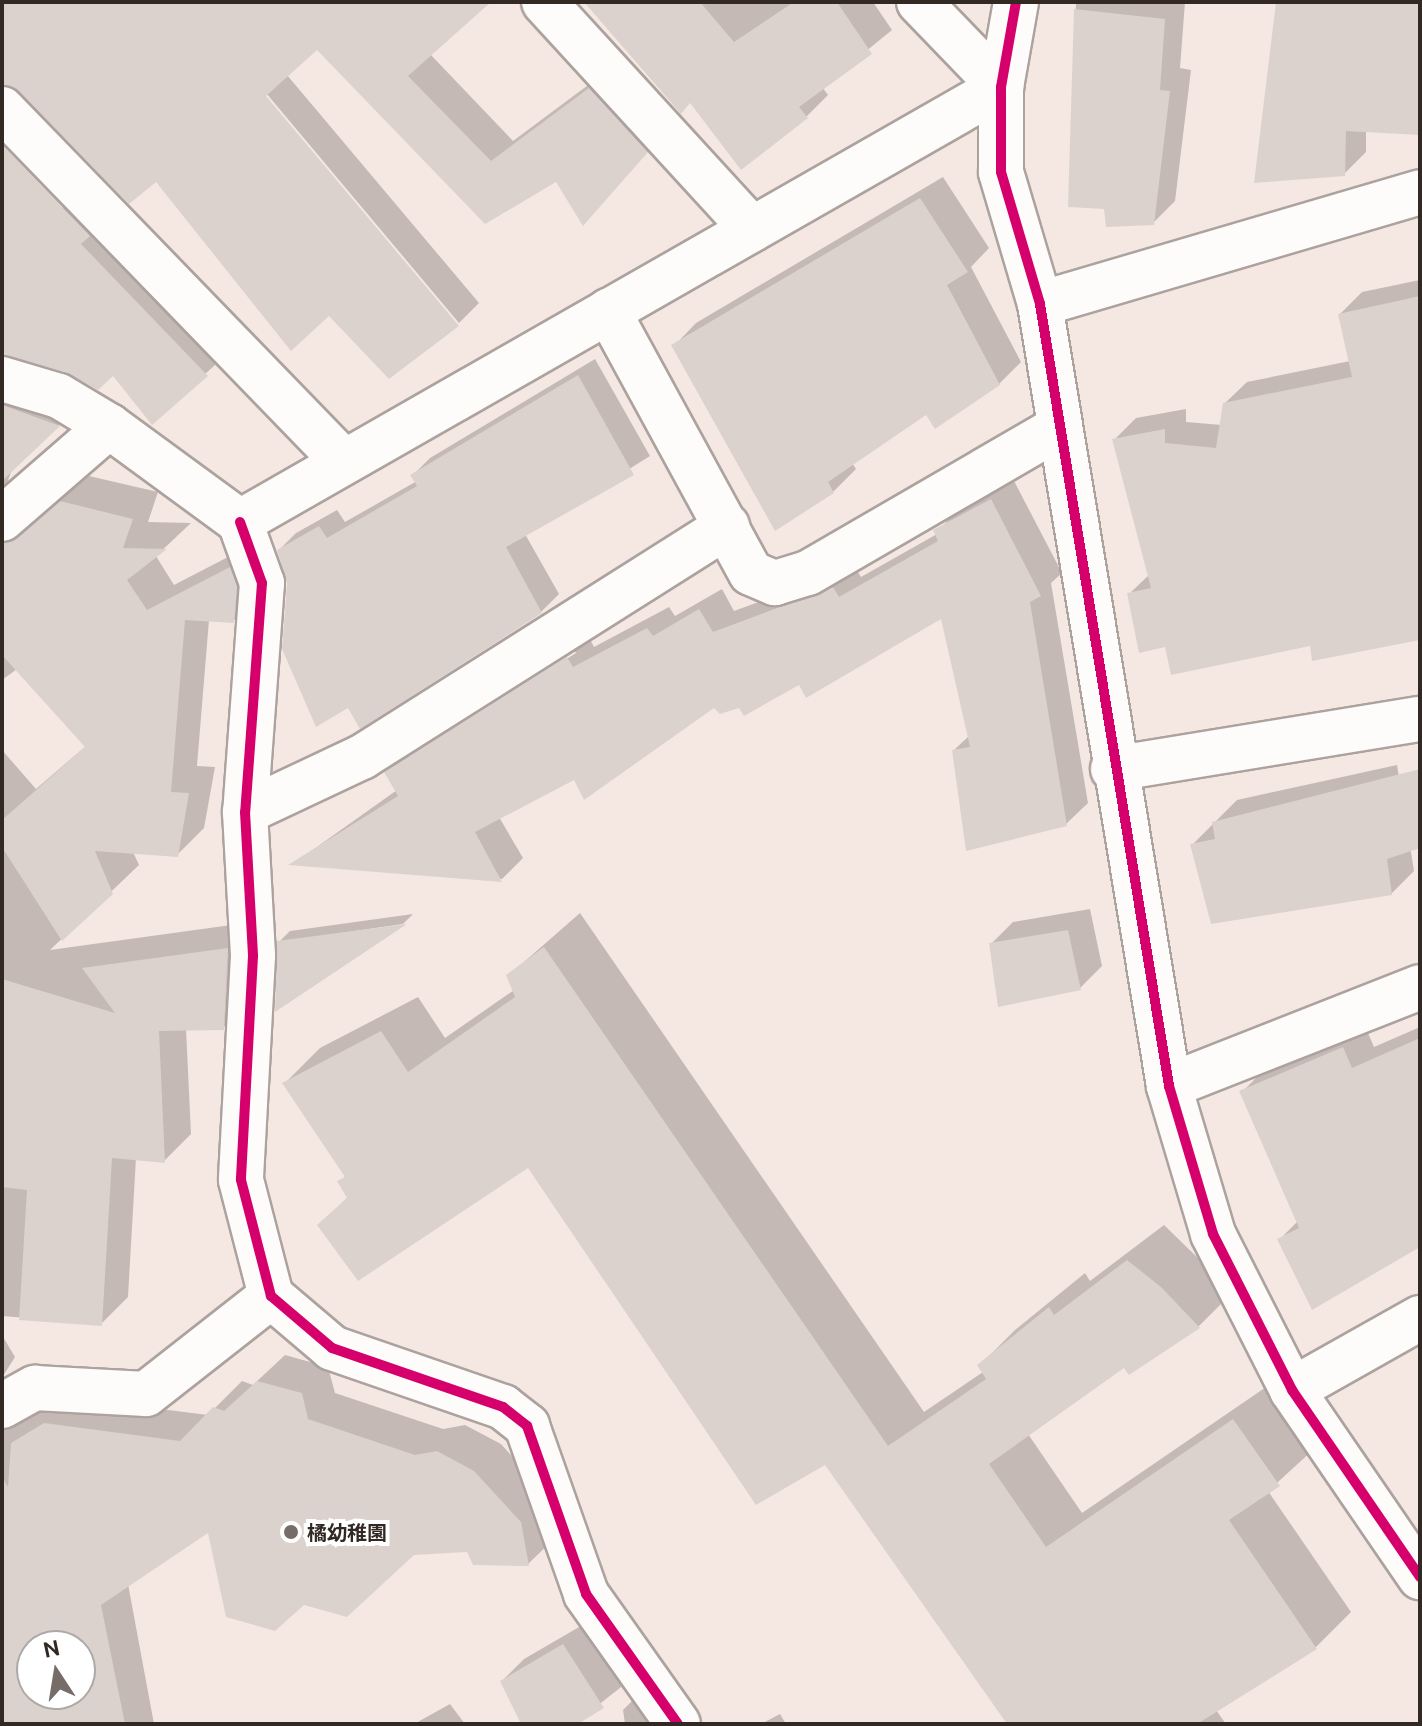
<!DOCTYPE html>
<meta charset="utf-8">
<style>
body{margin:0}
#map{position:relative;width:1422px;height:1726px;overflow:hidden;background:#f5e8e3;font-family:Ubuntu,"Noto Sans JP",sans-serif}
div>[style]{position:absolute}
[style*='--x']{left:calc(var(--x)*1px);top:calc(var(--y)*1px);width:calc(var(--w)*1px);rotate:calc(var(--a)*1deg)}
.shadow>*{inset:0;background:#0003}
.building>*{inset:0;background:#dcd2cd}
.roads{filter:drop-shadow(2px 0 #aca29e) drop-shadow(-2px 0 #aca29e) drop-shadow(0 2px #aca29e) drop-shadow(0 -2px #aca29e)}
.street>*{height:44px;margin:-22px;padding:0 22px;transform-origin:22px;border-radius:22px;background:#fefcfb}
.cycleway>*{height:10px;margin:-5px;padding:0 5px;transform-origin:5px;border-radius:5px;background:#d6006c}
.dots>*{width:22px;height:22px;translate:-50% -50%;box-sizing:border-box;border:4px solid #fff;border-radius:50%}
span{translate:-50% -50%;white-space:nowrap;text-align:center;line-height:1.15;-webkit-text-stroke:8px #fff;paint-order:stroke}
.poi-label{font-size:20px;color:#322925;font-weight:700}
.left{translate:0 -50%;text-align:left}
.frame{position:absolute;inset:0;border:4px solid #322925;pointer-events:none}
.north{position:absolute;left:16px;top:1630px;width:80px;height:80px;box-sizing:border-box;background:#fff;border:2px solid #ada9a8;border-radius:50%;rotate:348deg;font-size:22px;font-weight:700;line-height:32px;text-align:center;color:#322925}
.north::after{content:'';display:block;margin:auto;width:28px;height:36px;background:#766c68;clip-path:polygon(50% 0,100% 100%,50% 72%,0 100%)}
</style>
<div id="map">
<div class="shadow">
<i style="clip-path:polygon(2px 2px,488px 2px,430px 54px,513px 141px,611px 68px,668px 129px,584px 223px,556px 180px,486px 222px,317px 48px,287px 75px,479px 303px,459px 323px,261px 87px,329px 314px,156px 179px,129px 201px,2px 70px)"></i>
<i style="clip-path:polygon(587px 2px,873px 2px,892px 30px,822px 87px,828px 95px,807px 116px,741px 167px,691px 101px)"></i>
<i style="clip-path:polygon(1076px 2px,1185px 2px,1180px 68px,1191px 70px,1175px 201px,1153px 223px,1106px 207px,1070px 205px)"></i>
<i style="clip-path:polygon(1276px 2px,1420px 2px,1420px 133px,1366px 130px,1366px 152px,1344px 174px)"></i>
<i style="clip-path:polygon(2px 151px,59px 212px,73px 199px,225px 356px,152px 422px,113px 373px,67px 370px,2px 349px)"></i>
<i style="clip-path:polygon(943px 177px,989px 248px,971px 267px,1021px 362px,999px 384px,927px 412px,852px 463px,856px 469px,833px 492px,674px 346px,696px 323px)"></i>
<i style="clip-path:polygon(1420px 280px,1420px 632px,1167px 645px,1129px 594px,1150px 574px,1114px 440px,1136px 418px,1186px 409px,1186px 422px,1222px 425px,1224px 404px,1247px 382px,1350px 361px,1340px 314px,1362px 292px)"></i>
<i style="clip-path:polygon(595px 359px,650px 456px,525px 534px,559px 594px,541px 612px,289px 584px,279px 550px,296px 533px,337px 510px,345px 522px,417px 481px,413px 475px,430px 458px)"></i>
<i style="clip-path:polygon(2px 386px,85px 399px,11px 472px,3px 495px,36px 517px,89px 476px,158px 492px,148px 522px,191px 523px,156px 556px,174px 585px,257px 542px,260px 594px,233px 621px,209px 620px,197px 766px,215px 767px,204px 828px,177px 855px,133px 852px,139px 865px,50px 950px,253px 922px,250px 1001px,223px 1028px,186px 1029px,191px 1134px,164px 1161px,136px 1158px,128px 1297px,101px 1324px,2px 1316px,2px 750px,36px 789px,86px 746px,17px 669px,2px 680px)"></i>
<i style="clip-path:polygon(evenodd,1013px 479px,1062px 573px,1051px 583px,1088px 803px,1066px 824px,954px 750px,970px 735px,942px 616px,740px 706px,714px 706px,499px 817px,523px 858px,502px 879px,293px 864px,397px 790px,387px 773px,408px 751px,589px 637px,594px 647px,669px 607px,675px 616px,722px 589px,734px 611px,855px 567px,861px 577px,937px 534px,957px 508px,1013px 479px,574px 650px,576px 653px,409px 759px,409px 755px,574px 650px)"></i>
<i style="clip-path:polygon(1397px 765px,1414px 871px,1391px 894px,1192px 845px,1237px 800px)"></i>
<i style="clip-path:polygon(1090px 909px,1102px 966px,1080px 988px,991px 944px,1013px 922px)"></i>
<i style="clip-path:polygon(580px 913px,924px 1412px,983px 1372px,979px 1366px,1015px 1330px,1085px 1273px,1090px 1281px,1164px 1225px,1233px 1292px,1198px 1327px,1124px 1365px,1028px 1434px,1082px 1513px,1269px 1385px,1314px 1449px,1268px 1491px,1351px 1612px,1316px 1647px,1216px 1710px,1226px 1724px,1012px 1724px,826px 1462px,528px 1165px,320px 1225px,348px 1197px,340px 1182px,346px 1175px,285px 1083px,320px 1048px,418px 997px,445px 1038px,514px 990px,508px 976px)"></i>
<i style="clip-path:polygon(413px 914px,403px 924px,279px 942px,290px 931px)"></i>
<i style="clip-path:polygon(1365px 1026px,1374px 1047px,1420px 1027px,1420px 1244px,1280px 1239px,1298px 1221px,1242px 1092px,1264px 1070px)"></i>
<i style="clip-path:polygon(evenodd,2px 1335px,15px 1357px,3px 1376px,6px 1390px,41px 1402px,47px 1413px,73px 1398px,208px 1415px,242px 1381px,253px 1385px,285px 1355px,328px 1367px,335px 1393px,443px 1429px,465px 1425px,501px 1444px,547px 1495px,555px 1538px,528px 1564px,468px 1550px,209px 1530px,128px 1584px,154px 1724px,2px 1724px,2px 1335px,32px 1646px,80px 1646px,80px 1694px,32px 1694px,32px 1646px)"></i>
<i style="clip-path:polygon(586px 1623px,625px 1684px,574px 1724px,523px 1724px,502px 1681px,524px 1659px)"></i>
<i style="clip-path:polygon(644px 1689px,666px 1724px,625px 1724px,623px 1710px)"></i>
<i style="clip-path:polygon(450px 1704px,465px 1724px,414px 1724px)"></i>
<i style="clip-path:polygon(780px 1714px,786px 1724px,761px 1724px)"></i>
</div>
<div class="building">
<i style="clip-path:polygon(2px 2px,491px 2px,408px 76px,491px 161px,589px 88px,648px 152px,583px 226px,556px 182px,485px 224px,317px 50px,266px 96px,459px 326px,389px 379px,329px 316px,291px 351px,156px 182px,129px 204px,20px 92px,2px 85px)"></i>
<i style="clip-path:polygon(584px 2px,700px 2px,734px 42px,794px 2px,837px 2px,872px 54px,799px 107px,808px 118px,741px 170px,690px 103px,681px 114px)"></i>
<i style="clip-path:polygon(1276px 2px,1420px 2px,1420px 135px,1346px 131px,1345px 176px,1254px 183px)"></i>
<i style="clip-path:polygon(1074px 9px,1165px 19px,1160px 90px,1170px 91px,1154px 225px,1106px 227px,1104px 209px,1068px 207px)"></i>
<i style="clip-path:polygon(2px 145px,90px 236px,81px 244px,208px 376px,152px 425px,113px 376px,98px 390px,66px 372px,2px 355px)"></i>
<i style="clip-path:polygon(920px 198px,968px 272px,947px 285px,1000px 385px,935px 429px,926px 415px,828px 482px,834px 493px,775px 531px,671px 345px)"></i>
<i style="clip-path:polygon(1420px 296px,1420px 640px,1312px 661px,1310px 646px,1171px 675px,1165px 647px,1139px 653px,1127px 593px,1151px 588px,1112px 439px,1165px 429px,1165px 443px,1216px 448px,1223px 403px,1352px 377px,1338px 314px)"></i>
<i style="clip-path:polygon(578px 375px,634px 475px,506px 547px,542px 613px,360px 729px,348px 708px,316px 727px,282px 649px,287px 584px,277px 550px,319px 526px,327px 538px,417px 486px,410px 475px)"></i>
<i style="clip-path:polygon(2px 405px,60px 426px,2px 481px)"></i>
<i style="clip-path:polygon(991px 499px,1041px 596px,1030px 602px,1067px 826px,966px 851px,952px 750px,970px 747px,941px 619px,806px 698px,799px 685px,744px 716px,739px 708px,720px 714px,714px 708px,584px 800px,574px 780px,475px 832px,502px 882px,288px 865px,398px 796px,384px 772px,567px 657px,573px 667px,647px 628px,653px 636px,699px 609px,713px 632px,833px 587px,839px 597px,938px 541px,933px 530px)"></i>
<i style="clip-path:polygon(60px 501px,133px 519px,123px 548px,167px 549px,127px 580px,147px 610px,230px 567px,237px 586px,234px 623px,185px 620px,171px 792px,189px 793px,178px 857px,95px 851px,113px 894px,62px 941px,2px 847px,2px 820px,85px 747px,2px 655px,2px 543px)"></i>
<i style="clip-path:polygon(1420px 769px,1420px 848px,1387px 859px,1392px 895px,1211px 924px,1190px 844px,1215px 839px,1212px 822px)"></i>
<i style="clip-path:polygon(407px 924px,275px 1012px,277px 941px)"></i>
<i style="clip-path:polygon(1068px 930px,1081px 990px,998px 1007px,989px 943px)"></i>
<i style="clip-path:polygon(544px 947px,888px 1446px,986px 1379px,977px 1365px,1049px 1307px,1054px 1315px,1127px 1260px,1161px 1287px,1200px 1328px,1129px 1375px,1124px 1368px,989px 1464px,1046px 1547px,1233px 1419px,1280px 1486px,1229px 1520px,1317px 1649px,1197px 1724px,1007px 1724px,825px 1465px,756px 1505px,528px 1168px,358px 1281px,317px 1225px,347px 1198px,337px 1181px,345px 1177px,282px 1083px,381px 1031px,408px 1072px,515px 997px,506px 975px)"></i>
<i style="clip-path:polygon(228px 948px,224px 1030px,159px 1031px,165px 1163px,112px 1158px,102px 1326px,19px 1320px,27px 1190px,2px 1187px,2px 979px,115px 1013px,82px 968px)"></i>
<i style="clip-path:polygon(1420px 1038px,1420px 1247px,1312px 1310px,1277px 1239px,1299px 1228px,1239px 1091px,1343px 1047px,1352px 1068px)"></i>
<i style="clip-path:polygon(evenodd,257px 1381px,302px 1393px,308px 1419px,415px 1455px,437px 1451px,474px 1471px,521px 1522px,529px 1566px,473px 1565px,467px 1552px,414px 1555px,347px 1617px,304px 1605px,275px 1631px,226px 1617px,208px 1533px,101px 1605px,125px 1724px,2px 1724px,2px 1477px,8px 1487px,11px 1443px,44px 1423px,180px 1441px,213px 1407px,224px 1411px,257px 1381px,32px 1646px,80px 1646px,80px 1694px,32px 1694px,32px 1646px)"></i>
<i style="clip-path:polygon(563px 1644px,604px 1708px,578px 1724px,521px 1724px,500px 1681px)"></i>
</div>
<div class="roads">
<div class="street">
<i style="--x:544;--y:2;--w:308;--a:47.5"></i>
<i style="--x:919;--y:2;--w:118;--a:46"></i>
<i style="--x:1016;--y:2;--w:86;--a:100"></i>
<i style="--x:1001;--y:87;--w:85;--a:90"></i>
<i style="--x:1001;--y:172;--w:138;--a:73.5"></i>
<i style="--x:1040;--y:304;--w:793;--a:80.63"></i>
<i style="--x:1169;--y:1086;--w:154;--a:73.4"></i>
<i style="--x:1213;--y:1234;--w:175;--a:63.1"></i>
<i style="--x:1292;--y:1390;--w:227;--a:55.6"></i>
<i style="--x:2;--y:109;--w:490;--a:45.9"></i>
<i style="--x:1040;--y:304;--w:396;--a:-16.4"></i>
<i style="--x:608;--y:311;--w:298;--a:61.4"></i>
<i style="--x:751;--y:573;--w:26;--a:23"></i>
<i style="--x:775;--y:583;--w:34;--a:-17"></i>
<i style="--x:808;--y:573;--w:287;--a:-30.1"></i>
<i style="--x:2;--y:379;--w:59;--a:16.6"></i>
<i style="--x:59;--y:396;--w:58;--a:31"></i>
<i style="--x:109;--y:426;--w:162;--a:36.2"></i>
<i style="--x:240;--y:522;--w:877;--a:-29.75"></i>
<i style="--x:2;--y:519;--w:142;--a:-41"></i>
<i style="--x:240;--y:522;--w:65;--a:70.2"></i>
<i style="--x:262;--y:583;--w:230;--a:94.2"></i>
<i style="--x:245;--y:812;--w:144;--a:86.8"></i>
<i style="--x:253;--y:956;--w:224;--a:93.1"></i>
<i style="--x:241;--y:1180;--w:120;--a:75.5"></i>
<i style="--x:271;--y:1296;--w:80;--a:40.4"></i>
<i style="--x:332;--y:1348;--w:181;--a:19"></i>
<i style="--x:503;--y:1407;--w:31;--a:38"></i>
<i style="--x:527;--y:1426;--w:178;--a:70.6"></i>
<i style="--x:586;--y:1594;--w:159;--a:54.7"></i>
<i style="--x:1113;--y:769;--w:311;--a:-9.3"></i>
<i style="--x:245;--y:812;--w:129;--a:-25.2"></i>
<i style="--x:362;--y:757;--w:432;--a:-32.3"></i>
<i style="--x:1169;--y:1086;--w:270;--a:-21.5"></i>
<i style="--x:1292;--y:1390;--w:147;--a:-29.4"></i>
<i style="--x:2;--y:1406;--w:38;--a:-29"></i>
<i style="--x:35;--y:1388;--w:111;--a:3.1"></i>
<i style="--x:146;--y:1394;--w:159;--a:-38.1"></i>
</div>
</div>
<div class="cycleway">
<i style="--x:1016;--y:2;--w:86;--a:100"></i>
<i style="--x:1001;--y:87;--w:85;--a:90"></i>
<i style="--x:1001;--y:172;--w:138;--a:73.5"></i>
<i style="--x:1040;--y:304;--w:793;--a:80.63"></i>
<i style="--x:1169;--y:1086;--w:154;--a:73.4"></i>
<i style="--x:1213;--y:1234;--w:175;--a:63.1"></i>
<i style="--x:1292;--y:1390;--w:227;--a:55.6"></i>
<i style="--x:240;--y:522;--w:65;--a:70.2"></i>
<i style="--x:262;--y:583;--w:230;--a:94.2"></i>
<i style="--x:245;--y:812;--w:144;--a:86.8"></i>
<i style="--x:253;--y:956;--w:224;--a:93.1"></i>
<i style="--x:241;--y:1180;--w:120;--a:75.5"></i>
<i style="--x:271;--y:1296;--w:80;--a:40.4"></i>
<i style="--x:332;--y:1348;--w:181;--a:19"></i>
<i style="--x:503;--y:1407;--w:31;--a:38"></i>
<i style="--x:527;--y:1426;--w:178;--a:70.6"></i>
<i style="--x:586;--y:1594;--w:159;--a:54.7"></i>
</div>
<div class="dots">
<i style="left:291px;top:1532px;background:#766c68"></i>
</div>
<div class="poi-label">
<span class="left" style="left:307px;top:1532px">橘幼稚園</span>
</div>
<div class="frame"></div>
<div class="north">N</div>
</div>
